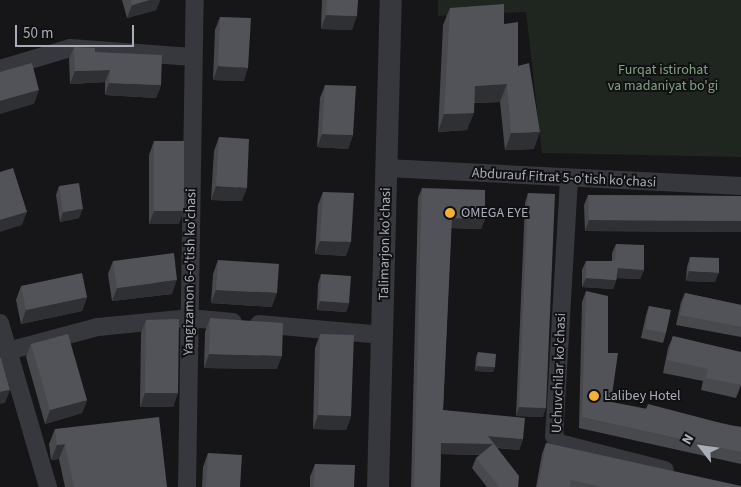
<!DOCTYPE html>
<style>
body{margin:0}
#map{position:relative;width:741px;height:487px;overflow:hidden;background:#161618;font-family:"Source Sans 3",sans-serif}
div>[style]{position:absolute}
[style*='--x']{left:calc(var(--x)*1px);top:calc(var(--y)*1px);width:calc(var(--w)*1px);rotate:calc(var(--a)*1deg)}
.green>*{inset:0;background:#1e261f}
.minor>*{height:18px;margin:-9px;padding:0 9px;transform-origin:9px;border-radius:9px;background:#37383d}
.tertiary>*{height:22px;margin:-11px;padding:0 11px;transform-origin:11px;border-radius:11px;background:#37383d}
.wall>*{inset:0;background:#47494d}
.shaded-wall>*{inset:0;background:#2f3033}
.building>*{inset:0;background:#525359}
.dots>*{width:14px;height:14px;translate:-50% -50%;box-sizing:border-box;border:2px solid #111113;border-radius:50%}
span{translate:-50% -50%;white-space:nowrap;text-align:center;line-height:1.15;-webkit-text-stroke:4px #111113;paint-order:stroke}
.park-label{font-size:14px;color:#7fa381}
.street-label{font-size:14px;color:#a8adb8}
.poi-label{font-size:14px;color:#a8adb8}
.left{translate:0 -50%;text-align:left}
.north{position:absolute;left:676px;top:422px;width:50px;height:50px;-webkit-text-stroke:4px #111113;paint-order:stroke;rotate:300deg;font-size:14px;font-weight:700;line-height:20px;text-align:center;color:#a8adb8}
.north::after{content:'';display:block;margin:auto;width:18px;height:22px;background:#a8adb8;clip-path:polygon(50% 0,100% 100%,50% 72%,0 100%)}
.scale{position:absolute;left:15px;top:25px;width:119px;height:22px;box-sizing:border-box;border:2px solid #a8adb8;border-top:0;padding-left:6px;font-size:15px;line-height:18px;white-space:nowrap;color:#a8adb8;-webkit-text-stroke:4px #111113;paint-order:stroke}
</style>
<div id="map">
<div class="green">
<i style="clip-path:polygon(438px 0,741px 0,741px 157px,542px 153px,526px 12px,438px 16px)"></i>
</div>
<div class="minor">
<i style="--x:0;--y:69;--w:73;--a:-16.7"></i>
<i style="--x:70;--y:48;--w:123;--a:4.2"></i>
<i style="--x:386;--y:168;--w:355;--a:2.9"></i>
<i style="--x:569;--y:179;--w:257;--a:93.3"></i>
<i style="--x:554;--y:436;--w:9;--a:54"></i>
<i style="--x:559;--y:443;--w:109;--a:14.3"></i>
<i style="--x:0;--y:323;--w:171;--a:73.7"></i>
<i style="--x:259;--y:324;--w:124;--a:5.1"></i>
<i style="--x:0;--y:353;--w:101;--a:-14.9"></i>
<i style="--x:98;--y:327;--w:91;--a:-5.6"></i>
<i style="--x:189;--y:318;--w:44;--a:5.2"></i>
<i style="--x:187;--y:487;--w:487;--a:-89.1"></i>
</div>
<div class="tertiary">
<i style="--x:378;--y:487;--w:487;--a:-88.5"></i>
</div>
<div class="wall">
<i style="clip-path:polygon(122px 0,160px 0,156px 10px,127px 18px)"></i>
<i style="clip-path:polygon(322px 0,358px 0,352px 30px,321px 29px)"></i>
<i style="clip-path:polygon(450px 8px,504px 24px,518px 66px,534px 149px,505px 150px,500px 102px,474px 103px,467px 130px,438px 132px,443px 25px)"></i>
<i style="clip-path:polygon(220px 17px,244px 81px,213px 80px,215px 30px)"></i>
<i style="clip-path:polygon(74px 47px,95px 52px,161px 85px,156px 98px,105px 95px,105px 82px,70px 84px,69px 59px)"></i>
<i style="clip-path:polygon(325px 85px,353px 135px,348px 149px,317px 147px,320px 98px)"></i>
<i style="clip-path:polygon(219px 137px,242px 201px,211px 200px,214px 151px)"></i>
<i style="clip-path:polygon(154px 141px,179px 224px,149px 224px,149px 155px)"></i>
<i style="clip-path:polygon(59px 186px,79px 218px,60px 222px,56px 195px)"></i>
<i style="clip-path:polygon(422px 188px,485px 219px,481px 229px,451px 228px,443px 410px,523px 439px,519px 450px,497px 448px,518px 487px,487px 487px,472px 468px,476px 458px,480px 455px,441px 454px,440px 487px,411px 487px,418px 198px)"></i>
<i style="clip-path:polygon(323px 192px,346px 256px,315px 254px,318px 205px)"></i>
<i style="clip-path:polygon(528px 193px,543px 417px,516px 416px,525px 203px)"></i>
<i style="clip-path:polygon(588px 195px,741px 196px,741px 232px,585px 231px,584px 205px)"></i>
<i style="clip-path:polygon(616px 244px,644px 270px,640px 279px,617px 278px,613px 289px,582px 287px,582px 270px,586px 261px,612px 261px,612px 253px)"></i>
<i style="clip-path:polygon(690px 257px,715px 282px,686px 281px,687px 267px)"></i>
<i style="clip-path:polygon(218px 260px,272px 307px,211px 303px,213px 274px)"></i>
<i style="clip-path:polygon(113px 261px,172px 294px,112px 301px,108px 274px)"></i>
<i style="clip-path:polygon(321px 274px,349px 303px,346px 312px,317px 310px,318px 284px)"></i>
<i style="clip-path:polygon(21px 286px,87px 297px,82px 311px,21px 324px,16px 300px)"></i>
<i style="clip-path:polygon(586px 291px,608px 353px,611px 402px,741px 427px,741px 464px,579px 428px,582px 302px)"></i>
<i style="clip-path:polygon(685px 293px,741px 305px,741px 337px,676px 325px,681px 302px)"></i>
<i style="clip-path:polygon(649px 306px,666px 333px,663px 343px,641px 338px,646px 315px)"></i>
<i style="clip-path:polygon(210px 318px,277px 369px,204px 368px,205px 332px)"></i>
<i style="clip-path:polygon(146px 320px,178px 393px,173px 407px,140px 407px,141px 333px)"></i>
<i style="clip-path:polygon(320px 334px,351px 416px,346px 430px,313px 429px,315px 348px)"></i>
<i style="clip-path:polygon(673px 336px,741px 385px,736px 398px,701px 390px,703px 381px,663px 373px,668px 348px)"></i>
<i style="clip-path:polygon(31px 344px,87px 400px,82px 413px,45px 424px,26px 357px)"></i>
<i style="clip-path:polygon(478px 352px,495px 367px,493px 372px,475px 371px,476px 357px)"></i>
<i style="clip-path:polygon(55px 429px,167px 487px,65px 487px,59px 459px,51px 460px,49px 444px)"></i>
<i style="clip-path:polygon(546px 443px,741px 487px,536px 487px,542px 454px)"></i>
<i style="clip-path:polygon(208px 453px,240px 487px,202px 487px,203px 467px)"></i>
<i style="clip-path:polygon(315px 464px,354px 487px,310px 487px,310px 477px)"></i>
</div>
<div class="shaded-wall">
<i style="clip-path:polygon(149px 0,160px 0,156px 10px,127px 18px,132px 5px)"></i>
<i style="clip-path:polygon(326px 15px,357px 16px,352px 30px,321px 29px)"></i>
<i style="clip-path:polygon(218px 66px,248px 68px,244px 81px,213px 80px)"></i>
<i style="clip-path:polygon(110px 70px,105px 82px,70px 84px,75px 71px)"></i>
<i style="clip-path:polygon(109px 83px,161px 85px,156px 98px,105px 95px)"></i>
<i style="clip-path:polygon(507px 84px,500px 102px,468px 103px,475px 86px)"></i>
<i style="clip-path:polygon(39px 90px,34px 104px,0 114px,0 101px)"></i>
<i style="clip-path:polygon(474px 113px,467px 130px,438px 132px,444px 114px)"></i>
<i style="clip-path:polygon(540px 132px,534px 149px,505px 150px,511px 133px)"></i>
<i style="clip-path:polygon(322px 134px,353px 135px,348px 149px,317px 147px)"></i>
<i style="clip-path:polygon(216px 186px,247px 188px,242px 201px,211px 200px)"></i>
<i style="clip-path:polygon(83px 209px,79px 218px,60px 222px,63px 212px)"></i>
<i style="clip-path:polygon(154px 211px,184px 211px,179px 224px,149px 224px)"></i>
<i style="clip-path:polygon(27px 212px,22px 225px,0 232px,0 220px)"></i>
<i style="clip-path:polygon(452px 218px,485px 219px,481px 229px,448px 228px)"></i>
<i style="clip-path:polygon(589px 220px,741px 221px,741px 232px,585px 231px)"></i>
<i style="clip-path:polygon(320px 241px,351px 242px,346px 256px,315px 254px)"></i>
<i style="clip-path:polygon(618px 268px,644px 270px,640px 279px,614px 278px)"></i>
<i style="clip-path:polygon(689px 271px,719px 273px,715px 282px,686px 281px)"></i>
<i style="clip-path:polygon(586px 278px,616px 280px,613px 289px,582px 287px)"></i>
<i style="clip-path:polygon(177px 280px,172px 294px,112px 301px,117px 288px)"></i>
<i style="clip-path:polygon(216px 290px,277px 293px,272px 307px,211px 303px)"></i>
<i style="clip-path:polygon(87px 297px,82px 311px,21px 324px,26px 310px)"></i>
<i style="clip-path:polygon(320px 301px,349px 303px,346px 312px,317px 310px)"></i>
<i style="clip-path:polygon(209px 354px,282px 356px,277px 369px,204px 368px)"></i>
<i style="clip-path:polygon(477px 366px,495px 367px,493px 372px,475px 371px)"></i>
<i style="clip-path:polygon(10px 390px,5px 403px,0 404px,0 392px)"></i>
<i style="clip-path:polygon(145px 393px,178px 393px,173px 407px,140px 407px)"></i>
<i style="clip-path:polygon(87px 400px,82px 413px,45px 424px,50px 410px)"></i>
<i style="clip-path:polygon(519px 407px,546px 408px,543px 417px,516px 416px)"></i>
<i style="clip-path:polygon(318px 415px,351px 416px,346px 430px,313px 429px)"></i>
<i style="clip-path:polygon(488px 436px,523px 439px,519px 450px,492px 447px,489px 455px,437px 454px,441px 443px)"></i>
<i style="clip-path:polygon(65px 444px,59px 459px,51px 460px,57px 445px)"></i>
</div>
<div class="building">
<i style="clip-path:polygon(131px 0,149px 0,132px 5px)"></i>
<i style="clip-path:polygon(327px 0,358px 0,357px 16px,326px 15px)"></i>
<i style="clip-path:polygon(504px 4px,504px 24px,518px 22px,518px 66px,529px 63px,540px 132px,511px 133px,507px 84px,475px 86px,474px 113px,444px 114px,450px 8px)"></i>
<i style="clip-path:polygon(220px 17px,251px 18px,248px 68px,218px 66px)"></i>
<i style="clip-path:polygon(74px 47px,95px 48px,95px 52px,162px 55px,161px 85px,109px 83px,110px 70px,75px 71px)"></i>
<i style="clip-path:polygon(32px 63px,39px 90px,0 101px,0 72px)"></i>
<i style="clip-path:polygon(325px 85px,356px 86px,353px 135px,322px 134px)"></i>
<i style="clip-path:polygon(219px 137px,249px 139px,247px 188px,216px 186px)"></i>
<i style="clip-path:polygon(154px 141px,184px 141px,184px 211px,154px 211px)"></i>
<i style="clip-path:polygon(13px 168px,27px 212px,0 220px,0 172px)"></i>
<i style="clip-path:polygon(79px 183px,83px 209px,63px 212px,59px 186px)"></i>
<i style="clip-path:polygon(422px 188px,485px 190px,485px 219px,452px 218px,443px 410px,525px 418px,523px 439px,488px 436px,519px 476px,518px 487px,499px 487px,476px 458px,493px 444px,441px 443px,440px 487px,414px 487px)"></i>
<i style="clip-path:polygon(323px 192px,354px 193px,351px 242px,320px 241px)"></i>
<i style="clip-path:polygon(528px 193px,555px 194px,546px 408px,519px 407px)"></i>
<i style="clip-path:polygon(588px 195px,741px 196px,741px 221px,589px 220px)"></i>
<i style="clip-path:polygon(616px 244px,644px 245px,644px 270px,618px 268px,616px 280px,586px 278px,586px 261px,615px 261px)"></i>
<i style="clip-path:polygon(174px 253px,177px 280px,117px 288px,113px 261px)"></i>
<i style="clip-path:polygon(690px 257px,719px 258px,719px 273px,689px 271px)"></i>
<i style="clip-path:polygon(218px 260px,279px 264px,277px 293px,216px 290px)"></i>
<i style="clip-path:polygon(82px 273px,87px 297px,26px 310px,21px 286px)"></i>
<i style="clip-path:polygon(321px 274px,351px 276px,349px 303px,320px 301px)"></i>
<i style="clip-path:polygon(586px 291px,608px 296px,608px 353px,618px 353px,611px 402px,646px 409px,648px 404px,732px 426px,741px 427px,741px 452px,582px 417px)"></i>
<i style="clip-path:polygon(685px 293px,741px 305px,741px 327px,680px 315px)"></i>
<i style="clip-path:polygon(649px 306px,671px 310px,666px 333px,645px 329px)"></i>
<i style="clip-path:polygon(210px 318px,283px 323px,282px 356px,209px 354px)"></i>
<i style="clip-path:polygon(179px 319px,178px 393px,145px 393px,146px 320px)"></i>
<i style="clip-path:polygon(68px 334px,87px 400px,50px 410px,31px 344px)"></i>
<i style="clip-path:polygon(320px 334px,354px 335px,351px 416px,318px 415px)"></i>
<i style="clip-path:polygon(673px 336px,741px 352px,741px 385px,706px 378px,708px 369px,667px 360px)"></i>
<i style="clip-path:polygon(478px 352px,496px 354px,495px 367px,477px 366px)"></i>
<i style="clip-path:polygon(0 358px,1px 358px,10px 390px,0 392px)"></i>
<i style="clip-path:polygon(159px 417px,167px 487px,74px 487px,65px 444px,57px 445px,55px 429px)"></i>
<i style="clip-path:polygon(546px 443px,741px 486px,741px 487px,602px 487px,571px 480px,570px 487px,538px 487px)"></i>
<i style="clip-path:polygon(208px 453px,242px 455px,240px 487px,206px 487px)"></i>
<i style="clip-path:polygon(315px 464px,355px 465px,354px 487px,314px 487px)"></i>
</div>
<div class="dots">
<i style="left:450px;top:213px;background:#f2b134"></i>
<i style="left:594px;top:396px;background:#f2b134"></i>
</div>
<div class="park-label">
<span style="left:663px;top:78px">Furqat istirohat<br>va madaniyat bo'gi</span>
</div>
<div class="street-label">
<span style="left:564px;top:178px;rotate:3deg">Abdurauf Fitrat 5-o'tish ko'chasi</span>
<span style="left:385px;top:244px;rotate:-89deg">Talimarjon ko'chasi</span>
<span style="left:190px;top:272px;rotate:-89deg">Yangizamon 6-o'tish ko'chasi</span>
<span style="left:559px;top:373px;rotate:-88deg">Uchuvchilar ko'chasi</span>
</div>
<div class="poi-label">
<span class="left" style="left:461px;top:213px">OMEGA EYE</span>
<span class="left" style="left:604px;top:396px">Lalibey Hotel</span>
</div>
<div class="north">N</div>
<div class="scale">50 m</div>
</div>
